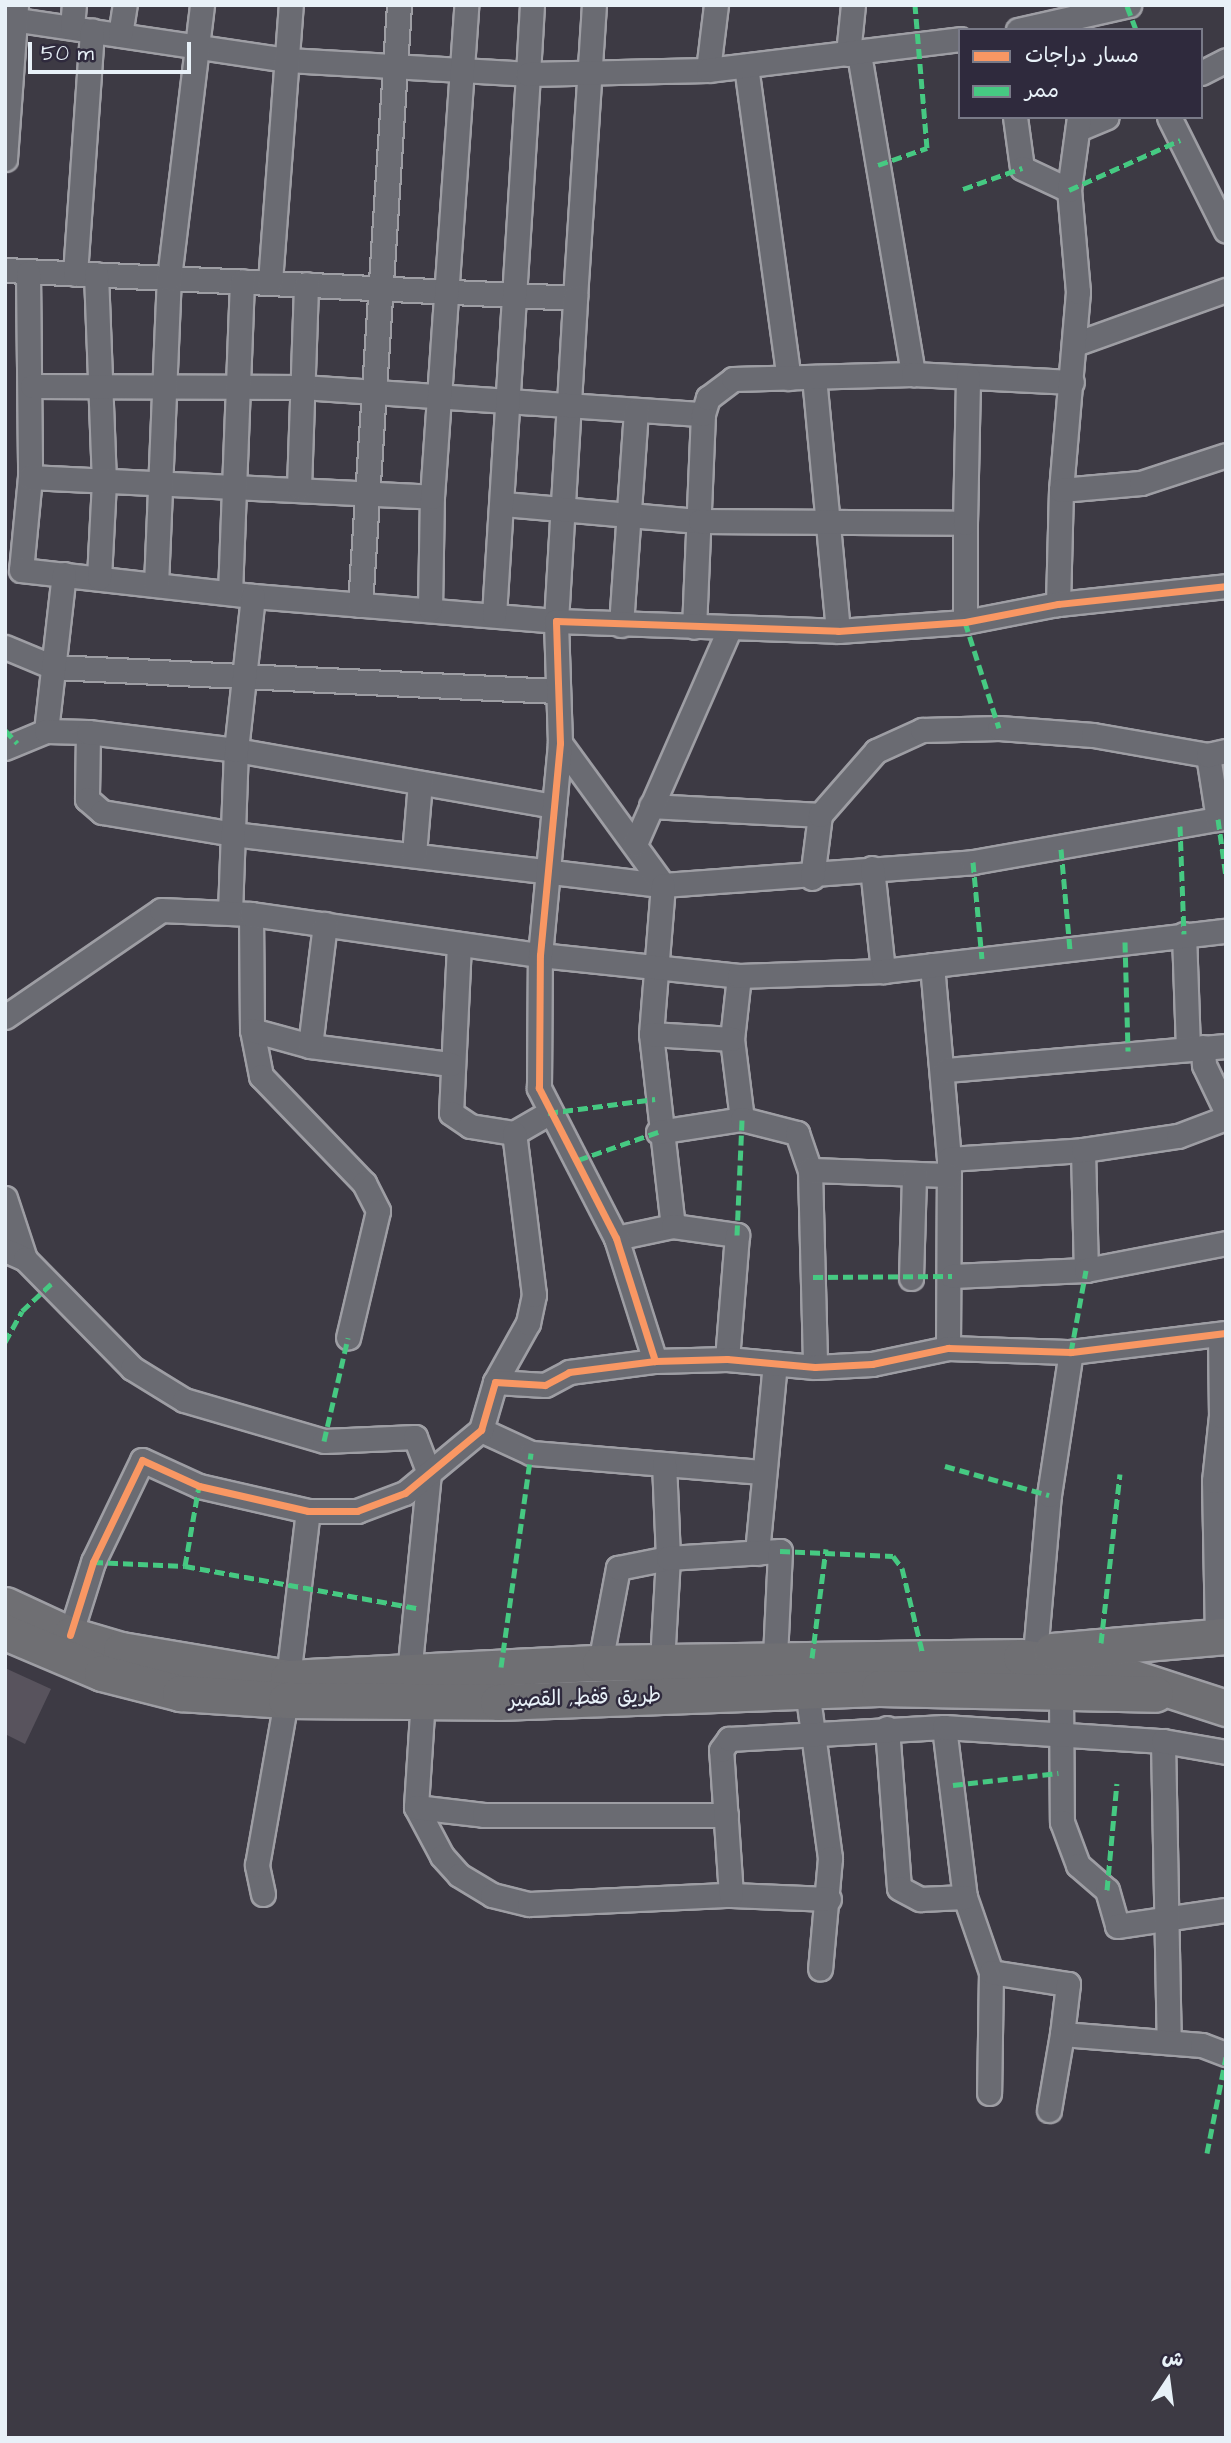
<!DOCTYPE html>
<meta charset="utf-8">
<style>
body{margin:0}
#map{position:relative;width:1231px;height:2443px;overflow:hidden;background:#3d3a44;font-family:"Architects Daughter","Playpen Sans Arabic",sans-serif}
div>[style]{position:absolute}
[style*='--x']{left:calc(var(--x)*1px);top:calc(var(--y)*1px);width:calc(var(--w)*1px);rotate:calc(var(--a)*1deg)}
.building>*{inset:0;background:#58535d}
.roads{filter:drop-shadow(2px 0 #9e9ea4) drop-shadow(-2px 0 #9e9ea4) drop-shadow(0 2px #9e9ea4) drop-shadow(0 -2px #9e9ea4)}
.minor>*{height:23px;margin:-11.5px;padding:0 11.5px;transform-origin:11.5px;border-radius:11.5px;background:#6a6b72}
.primary>*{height:35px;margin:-17.5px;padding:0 17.5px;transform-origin:17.5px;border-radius:17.5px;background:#6f6f73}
.quiet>*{height:5px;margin-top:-2.5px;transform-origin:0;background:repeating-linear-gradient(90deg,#46c982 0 10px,transparent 0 15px)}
.cycleway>*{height:7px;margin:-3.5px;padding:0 3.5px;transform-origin:3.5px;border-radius:3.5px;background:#f99763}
span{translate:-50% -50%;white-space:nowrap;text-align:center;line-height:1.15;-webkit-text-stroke:5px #2f2a3d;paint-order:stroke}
.street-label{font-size:21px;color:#e8f1f8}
.frame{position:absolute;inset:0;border:7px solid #e8f1f8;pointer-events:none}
.legend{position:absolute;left:958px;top:28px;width:245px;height:91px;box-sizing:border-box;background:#2f2a3d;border:2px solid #797a88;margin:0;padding:9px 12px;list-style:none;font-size:21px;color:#e8f1f8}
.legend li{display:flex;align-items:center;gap:14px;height:35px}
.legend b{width:35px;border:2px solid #797a88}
.north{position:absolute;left:1133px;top:2345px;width:70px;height:70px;-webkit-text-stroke:5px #2f2a3d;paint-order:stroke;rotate:13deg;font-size:19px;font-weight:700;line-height:28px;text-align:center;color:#e8f1f8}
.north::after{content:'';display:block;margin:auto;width:24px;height:32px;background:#e8f1f8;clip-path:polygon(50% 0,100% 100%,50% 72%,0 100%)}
.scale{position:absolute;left:28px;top:42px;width:163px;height:32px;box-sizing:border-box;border:4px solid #e8f1f8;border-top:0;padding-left:9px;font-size:21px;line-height:24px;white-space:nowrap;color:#e8f1f8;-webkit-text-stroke:5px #2f2a3d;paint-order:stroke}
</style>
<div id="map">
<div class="building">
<i style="clip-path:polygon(5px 1668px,51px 1689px,25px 1744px,5px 1734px)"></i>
</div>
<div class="roads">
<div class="minor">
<i style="--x:5;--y:18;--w:284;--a:8.5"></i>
<i style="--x:286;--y:60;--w:242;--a:3.3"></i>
<i style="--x:528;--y:74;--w:69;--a:-86.7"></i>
<i style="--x:72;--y:27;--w:22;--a:-85"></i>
<i style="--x:1018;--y:30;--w:114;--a:-12.7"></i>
<i style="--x:120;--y:35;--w:30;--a:-81"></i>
<i style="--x:848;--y:54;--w:49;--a:-84.2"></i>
<i style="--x:859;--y:54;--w:325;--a:80.4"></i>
<i style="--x:746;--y:66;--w:315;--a:82.2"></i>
<i style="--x:708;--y:70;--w:65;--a:-83"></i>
<i style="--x:1201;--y:73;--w:28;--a:-27"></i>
<i style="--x:1015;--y:117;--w:51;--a:82.2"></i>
<i style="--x:1022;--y:168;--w:52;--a:25.1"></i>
<i style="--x:1169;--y:117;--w:127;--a:63.4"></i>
<i style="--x:1081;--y:128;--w:28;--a:-23"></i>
<i style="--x:5;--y:159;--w:154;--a:-85.9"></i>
<i style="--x:5;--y:270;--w:571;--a:2.81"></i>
<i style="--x:575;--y:298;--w:294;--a:-86.3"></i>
<i style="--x:28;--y:273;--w:204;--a:89.4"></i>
<i style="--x:30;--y:477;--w:93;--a:95.5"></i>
<i style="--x:21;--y:570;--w:233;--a:6.4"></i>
<i style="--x:253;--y:596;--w:304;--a:4.7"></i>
<i style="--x:556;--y:621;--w:324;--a:-86.6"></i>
<i style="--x:75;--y:274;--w:244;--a:-86"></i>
<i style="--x:96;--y:274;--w:208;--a:87.8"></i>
<i style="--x:104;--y:482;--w:96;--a:93"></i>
<i style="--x:270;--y:282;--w:278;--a:-85.7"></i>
<i style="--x:1075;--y:344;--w:160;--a:-19.7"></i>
<i style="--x:814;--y:377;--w:255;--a:84.6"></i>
<i style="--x:32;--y:386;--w:270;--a:0.2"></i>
<i style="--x:302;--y:387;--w:402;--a:3.9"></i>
<i style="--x:703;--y:414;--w:213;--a:92.4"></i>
<i style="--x:703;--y:414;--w:17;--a:-73"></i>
<i style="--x:708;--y:398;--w:31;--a:-37"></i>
<i style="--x:733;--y:379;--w:180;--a:-1.6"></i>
<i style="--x:913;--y:374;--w:159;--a:2.9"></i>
<i style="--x:30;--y:477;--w:402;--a:2.8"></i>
<i style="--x:299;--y:487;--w:203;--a:-88"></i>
<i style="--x:1061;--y:490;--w:199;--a:-85.1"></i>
<i style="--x:1078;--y:292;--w:102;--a:-95"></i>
<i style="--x:1069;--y:190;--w:74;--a:-82.2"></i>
<i style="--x:504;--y:504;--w:197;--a:5"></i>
<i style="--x:700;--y:521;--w:265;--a:0.4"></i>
<i style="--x:965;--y:523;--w:99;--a:90"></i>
<i style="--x:965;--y:523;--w:146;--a:-88.8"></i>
<i style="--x:156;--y:585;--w:307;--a:-87.6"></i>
<i style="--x:169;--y:278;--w:275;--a:-83.1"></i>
<i style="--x:230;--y:593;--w:312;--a:-87.8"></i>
<i style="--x:1058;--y:604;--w:114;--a:-88.5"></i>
<i style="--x:1061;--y:490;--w:80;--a:-5"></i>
<i style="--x:1141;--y:483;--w:89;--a:-18.2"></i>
<i style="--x:360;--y:605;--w:601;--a:-86.28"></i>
<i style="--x:430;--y:609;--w:112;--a:-89"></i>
<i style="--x:432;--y:497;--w:493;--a:-86"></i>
<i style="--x:494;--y:615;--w:542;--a:-86.4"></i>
<i style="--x:528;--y:74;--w:180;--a:-1.3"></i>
<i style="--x:708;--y:70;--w:254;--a:-7"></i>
<i style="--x:621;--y:625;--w:215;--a:-86"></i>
<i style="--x:5;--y:647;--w:52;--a:22.6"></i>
<i style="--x:53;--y:667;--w:505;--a:2.73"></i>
<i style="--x:46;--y:731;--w:158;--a:-83.5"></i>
<i style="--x:88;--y:732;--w:67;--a:90.9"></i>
<i style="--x:87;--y:799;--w:20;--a:41"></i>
<i style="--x:102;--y:812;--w:133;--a:9.5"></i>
<i style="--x:233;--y:834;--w:433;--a:6.8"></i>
<i style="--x:663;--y:885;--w:311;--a:-4.2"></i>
<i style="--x:973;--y:862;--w:249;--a:-10"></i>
<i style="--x:1218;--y:819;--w:65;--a:-98.9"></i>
<i style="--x:560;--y:743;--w:175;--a:54"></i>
<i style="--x:663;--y:885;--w:149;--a:94.6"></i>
<i style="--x:651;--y:1034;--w:193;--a:83.5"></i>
<i style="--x:5;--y:748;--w:44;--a:-22.5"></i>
<i style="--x:46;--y:731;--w:42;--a:1.4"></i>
<i style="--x:88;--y:732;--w:149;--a:6.9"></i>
<i style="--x:236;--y:750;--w:321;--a:10"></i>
<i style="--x:651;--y:806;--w:169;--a:3"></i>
<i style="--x:635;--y:844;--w:234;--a:-66.3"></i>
<i style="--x:414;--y:854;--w:71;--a:-85.2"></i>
<i style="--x:872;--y:868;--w:104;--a:83.9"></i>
<i style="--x:812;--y:878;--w:64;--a:-82.8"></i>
<i style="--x:820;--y:815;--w:85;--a:-48.8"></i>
<i style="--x:876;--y:751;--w:51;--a:-24.5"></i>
<i style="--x:922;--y:730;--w:77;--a:-1.5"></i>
<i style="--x:999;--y:728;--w:94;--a:4.3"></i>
<i style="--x:1093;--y:735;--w:117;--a:9.9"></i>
<i style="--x:1208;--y:755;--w:18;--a:-13"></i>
<i style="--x:230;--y:912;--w:162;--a:-87.9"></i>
<i style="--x:236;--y:750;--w:155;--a:-83.7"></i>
<i style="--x:251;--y:914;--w:116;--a:89.5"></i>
<i style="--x:252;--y:1030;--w:47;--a:78.9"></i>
<i style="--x:261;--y:1076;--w:149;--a:46.1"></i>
<i style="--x:364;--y:1183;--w:31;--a:63"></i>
<i style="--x:378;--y:1211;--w:130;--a:103.3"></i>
<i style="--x:1184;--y:934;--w:113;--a:88"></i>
<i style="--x:459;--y:944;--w:169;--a:92.7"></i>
<i style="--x:451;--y:1113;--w:23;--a:34"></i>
<i style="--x:470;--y:1126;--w:45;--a:9"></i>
<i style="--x:514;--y:1133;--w:39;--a:-30"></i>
<i style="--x:932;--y:965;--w:195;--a:85"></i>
<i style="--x:949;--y:1159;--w:189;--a:90.3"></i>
<i style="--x:739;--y:976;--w:63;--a:96.3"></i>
<i style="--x:732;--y:1039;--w:81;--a:82.9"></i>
<i style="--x:5;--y:1017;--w:189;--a:-34.4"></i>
<i style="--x:161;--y:910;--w:90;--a:2.5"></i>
<i style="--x:251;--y:914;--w:292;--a:8.1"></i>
<i style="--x:540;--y:955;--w:200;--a:6"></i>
<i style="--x:739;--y:976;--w:144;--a:-2"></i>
<i style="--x:883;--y:971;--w:345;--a:-6.7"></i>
<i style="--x:252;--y:1030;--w:60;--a:15.4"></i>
<i style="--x:310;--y:1046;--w:142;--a:7.3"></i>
<i style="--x:651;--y:1034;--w:81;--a:3.5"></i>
<i style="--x:310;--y:1046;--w:123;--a:-83"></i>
<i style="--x:1203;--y:1047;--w:18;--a:87"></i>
<i style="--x:1204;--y:1065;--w:51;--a:64.4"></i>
<i style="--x:946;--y:1070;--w:281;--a:-4.9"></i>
<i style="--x:658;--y:1132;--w:85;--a:-8.8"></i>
<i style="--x:742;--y:1119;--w:57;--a:14.3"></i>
<i style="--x:797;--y:1133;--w:39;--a:71"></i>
<i style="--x:810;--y:1170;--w:197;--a:88.5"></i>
<i style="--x:1083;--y:1150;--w:120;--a:88.6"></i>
<i style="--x:949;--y:1159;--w:134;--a:-3.8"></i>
<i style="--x:1083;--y:1150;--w:96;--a:-8.4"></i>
<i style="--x:1178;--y:1136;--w:51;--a:-20.6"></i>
<i style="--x:810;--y:1170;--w:139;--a:2.1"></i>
<i style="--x:5;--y:1198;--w:64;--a:71.8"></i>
<i style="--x:616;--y:1238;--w:58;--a:-11.9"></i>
<i style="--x:673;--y:1226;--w:65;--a:8"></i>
<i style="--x:737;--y:1235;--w:124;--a:94.6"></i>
<i style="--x:5;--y:1250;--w:22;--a:24"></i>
<i style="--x:25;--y:1259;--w:153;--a:45.5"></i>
<i style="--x:132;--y:1368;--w:61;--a:31.6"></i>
<i style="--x:184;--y:1400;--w:146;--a:16.3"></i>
<i style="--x:324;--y:1441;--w:91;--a:-2.5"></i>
<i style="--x:415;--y:1437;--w:39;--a:69"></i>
<i style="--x:429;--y:1473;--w:200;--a:95.7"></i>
<i style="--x:952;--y:1276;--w:134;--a:-2.6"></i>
<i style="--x:1086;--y:1270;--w:143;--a:-10.9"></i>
<i style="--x:911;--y:1278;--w:102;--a:-88.3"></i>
<i style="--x:655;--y:1361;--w:129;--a:-107.6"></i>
<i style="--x:616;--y:1238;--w:169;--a:-117.2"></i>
<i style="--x:539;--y:1088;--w:133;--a:-89.6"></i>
<i style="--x:540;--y:955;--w:213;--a:-84.6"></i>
<i style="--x:560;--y:743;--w:122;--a:-91.9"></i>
<i style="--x:556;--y:621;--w:282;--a:2"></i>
<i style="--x:838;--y:631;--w:127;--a:-4.1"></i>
<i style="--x:965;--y:622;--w:95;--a:-11"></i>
<i style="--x:1058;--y:604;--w:169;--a:-6.1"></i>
<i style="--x:495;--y:1382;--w:68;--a:-60.8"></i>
<i style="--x:528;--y:1323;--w:29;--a:-78"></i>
<i style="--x:534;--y:1295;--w:163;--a:-97"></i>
<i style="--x:481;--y:1430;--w:55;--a:24.7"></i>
<i style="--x:531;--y:1453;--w:232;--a:4.7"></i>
<i style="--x:757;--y:1553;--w:190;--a:-84.6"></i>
<i style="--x:70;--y:1635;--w:77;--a:-72.5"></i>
<i style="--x:93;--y:1562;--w:113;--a:-64.3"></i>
<i style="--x:142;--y:1460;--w:63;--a:24.5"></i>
<i style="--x:199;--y:1486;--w:112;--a:12.9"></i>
<i style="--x:308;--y:1511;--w:49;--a:0"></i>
<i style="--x:357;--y:1511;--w:51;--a:-20.6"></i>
<i style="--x:405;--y:1493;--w:99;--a:-39.7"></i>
<i style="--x:481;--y:1430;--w:50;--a:-73.7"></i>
<i style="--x:495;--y:1382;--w:50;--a:3.4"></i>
<i style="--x:545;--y:1385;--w:27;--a:-28"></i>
<i style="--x:569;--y:1372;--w:87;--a:-7.3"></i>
<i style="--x:655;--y:1361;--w:72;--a:-1.6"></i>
<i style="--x:727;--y:1359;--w:88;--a:5.2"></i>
<i style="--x:815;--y:1367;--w:57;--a:-3"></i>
<i style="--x:872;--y:1364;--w:78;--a:-11.9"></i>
<i style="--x:948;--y:1348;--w:123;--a:1.9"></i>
<i style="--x:1071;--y:1352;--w:156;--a:-7"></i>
<i style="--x:1217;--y:1636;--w:155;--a:-91.1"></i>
<i style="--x:1214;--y:1481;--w:65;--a:-83.9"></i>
<i style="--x:1221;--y:1416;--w:81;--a:-90.7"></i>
<i style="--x:1035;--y:1654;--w:160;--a:-85"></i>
<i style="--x:1049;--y:1495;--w:145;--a:-81.3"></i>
<i style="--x:662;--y:1662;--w:104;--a:-86.7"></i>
<i style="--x:668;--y:1558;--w:94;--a:-92.4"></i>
<i style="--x:600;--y:1663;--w:97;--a:-79.3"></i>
<i style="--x:618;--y:1568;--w:51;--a:-11.3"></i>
<i style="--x:668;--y:1558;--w:112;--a:-3.6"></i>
<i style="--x:780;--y:1551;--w:108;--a:92.7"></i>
<i style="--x:288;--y:1678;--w:168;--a:-83.2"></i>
<i style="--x:807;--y:1690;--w:170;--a:82.2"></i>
<i style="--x:830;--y:1858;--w:111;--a:95.1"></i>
<i style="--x:1061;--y:1692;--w:130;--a:89.6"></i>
<i style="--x:1062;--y:1822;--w:46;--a:69.6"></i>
<i style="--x:1078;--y:1865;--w:38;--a:41"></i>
<i style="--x:1107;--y:1890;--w:37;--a:74"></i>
<i style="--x:1117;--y:1926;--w:110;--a:-8.4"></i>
<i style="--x:423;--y:1698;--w:109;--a:93.7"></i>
<i style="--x:416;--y:1807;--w:55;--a:62"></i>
<i style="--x:442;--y:1856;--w:25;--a:48"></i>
<i style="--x:459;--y:1875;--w:39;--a:31"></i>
<i style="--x:492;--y:1895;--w:38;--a:14"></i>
<i style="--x:529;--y:1904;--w:202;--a:-2.6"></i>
<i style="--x:731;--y:1895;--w:98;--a:2.3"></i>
<i style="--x:944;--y:1727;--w:171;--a:83"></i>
<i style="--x:965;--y:1897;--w:79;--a:70.9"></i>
<i style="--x:991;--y:1972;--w:121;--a:90.9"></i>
<i style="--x:887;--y:1728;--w:160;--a:85.7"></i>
<i style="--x:899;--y:1888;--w:24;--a:28"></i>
<i style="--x:920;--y:1899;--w:45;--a:-2.5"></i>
<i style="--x:1163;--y:1741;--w:301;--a:88.9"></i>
<i style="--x:416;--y:1807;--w:68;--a:6.7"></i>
<i style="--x:484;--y:1815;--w:242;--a:0"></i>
<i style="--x:263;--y:1894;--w:30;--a:-102"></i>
<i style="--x:257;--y:1865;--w:168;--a:-80"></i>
<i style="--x:731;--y:1895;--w:145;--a:-93.9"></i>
<i style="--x:721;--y:1750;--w:14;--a:-54"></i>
<i style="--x:729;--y:1739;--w:215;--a:-3.2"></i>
<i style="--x:944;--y:1727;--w:219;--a:3.7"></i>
<i style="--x:1163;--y:1741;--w:64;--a:9.9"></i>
<i style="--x:991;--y:1972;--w:78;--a:8.9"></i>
<i style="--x:1068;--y:1984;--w:50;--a:96.8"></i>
<i style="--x:1062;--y:2034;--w:140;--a:4.5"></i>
<i style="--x:1202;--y:2045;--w:26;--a:21"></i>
<i style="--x:1049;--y:2110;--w:77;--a:-80.3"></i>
</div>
<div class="primary">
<i style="--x:5;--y:1605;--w:72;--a:24.8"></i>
<i style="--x:70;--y:1635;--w:53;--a:16.4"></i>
<i style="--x:121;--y:1650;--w:169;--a:9.5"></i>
<i style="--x:288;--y:1678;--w:312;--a:-2.8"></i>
<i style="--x:600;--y:1663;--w:421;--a:-0.8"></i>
<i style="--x:1021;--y:1657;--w:89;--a:8.4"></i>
<i style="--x:1109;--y:1670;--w:123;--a:18"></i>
<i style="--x:5;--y:1632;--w:105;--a:22.9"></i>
<i style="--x:102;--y:1673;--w:81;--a:14.4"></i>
<i style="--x:180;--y:1693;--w:106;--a:3.8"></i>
<i style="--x:286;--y:1700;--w:212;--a:0.5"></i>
<i style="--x:498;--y:1702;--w:381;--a:-2.1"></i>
<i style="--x:879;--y:1688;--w:276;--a:1.2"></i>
<i style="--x:1052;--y:1651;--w:175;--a:-4.9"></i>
</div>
</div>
<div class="quiet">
<i style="--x:1127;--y:6;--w:26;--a:69"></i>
<i style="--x:878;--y:165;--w:52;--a:-19.1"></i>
<i style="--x:927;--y:148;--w:144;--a:-94.8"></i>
<i style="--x:963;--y:189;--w:63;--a:-19.6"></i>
<i style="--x:1069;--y:190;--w:122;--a:-24.2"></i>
<i style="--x:965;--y:622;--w:111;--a:72.2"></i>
<i style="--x:5;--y:730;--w:18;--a:47"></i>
<i style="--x:1218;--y:819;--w:59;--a:82.1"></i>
<i style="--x:1180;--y:826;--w:108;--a:87.9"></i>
<i style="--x:1061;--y:849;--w:100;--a:84.9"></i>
<i style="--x:973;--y:862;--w:97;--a:84.7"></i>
<i style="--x:1125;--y:942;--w:109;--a:88.4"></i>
<i style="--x:548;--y:1113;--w:108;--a:-7.5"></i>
<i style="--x:578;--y:1160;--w:85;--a:-19.3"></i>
<i style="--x:737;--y:1235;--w:116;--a:-87.5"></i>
<i style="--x:813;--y:1277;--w:139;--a:-0.4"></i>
<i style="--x:5;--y:1342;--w:35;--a:-61"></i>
<i style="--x:22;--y:1311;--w:40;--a:-43"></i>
<i style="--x:1071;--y:1352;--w:83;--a:-79.6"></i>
<i style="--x:324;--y:1441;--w:106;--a:-76.9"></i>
<i style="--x:945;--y:1466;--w:108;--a:15.6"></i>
<i style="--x:780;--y:1551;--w:113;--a:2.5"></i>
<i style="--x:893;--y:1556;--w:15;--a:53"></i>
<i style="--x:902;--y:1568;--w:89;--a:76.4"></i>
<i style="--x:93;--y:1562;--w:92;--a:2.5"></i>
<i style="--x:185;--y:1566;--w:235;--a:10.3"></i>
<i style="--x:185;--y:1566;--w:81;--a:-80.1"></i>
<i style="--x:1101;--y:1643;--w:170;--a:-83.6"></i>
<i style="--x:812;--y:1658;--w:110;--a:-82.7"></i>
<i style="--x:501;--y:1667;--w:216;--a:-82"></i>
<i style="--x:953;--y:1785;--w:106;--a:-6.5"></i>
<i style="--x:1107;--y:1890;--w:107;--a:-84.7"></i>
<i style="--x:1207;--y:2153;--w:98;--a:-78.8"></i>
</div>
<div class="cycleway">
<i style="--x:655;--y:1361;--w:129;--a:-107.6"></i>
<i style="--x:616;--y:1238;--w:169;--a:-117.2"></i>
<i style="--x:539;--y:1088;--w:133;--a:-89.6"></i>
<i style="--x:540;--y:955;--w:213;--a:-84.6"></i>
<i style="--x:560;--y:743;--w:122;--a:-91.9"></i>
<i style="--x:556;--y:621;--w:282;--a:2"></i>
<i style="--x:838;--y:631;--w:127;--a:-4.1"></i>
<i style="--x:965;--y:622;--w:95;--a:-11"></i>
<i style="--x:1058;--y:604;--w:169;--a:-6.1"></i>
<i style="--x:70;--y:1635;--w:77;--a:-72.5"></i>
<i style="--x:93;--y:1562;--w:113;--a:-64.3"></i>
<i style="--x:142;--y:1460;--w:63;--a:24.5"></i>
<i style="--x:199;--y:1486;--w:112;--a:12.9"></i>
<i style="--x:308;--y:1511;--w:49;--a:0"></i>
<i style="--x:357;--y:1511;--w:51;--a:-20.6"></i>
<i style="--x:405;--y:1493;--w:99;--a:-39.7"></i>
<i style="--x:481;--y:1430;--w:50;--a:-73.7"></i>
<i style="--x:495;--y:1382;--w:50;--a:3.4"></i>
<i style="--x:545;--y:1385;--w:27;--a:-28"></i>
<i style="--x:569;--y:1372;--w:87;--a:-7.3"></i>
<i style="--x:655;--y:1361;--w:72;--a:-1.6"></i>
<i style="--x:727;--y:1359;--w:88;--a:5.2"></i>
<i style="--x:815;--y:1367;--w:57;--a:-3"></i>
<i style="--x:872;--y:1364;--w:78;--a:-11.9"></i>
<i style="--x:948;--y:1348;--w:123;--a:1.9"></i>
<i style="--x:1071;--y:1352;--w:156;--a:-7"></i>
</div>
<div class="street-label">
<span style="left:585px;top:1698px;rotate:-2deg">طريق قفط, القصير</span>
</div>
<div class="frame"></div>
<ul class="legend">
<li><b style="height:9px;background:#f99763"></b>مسار دراجات</li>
<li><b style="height:9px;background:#46c982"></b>ممر</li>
</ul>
<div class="north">ش</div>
<div class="scale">50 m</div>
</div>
